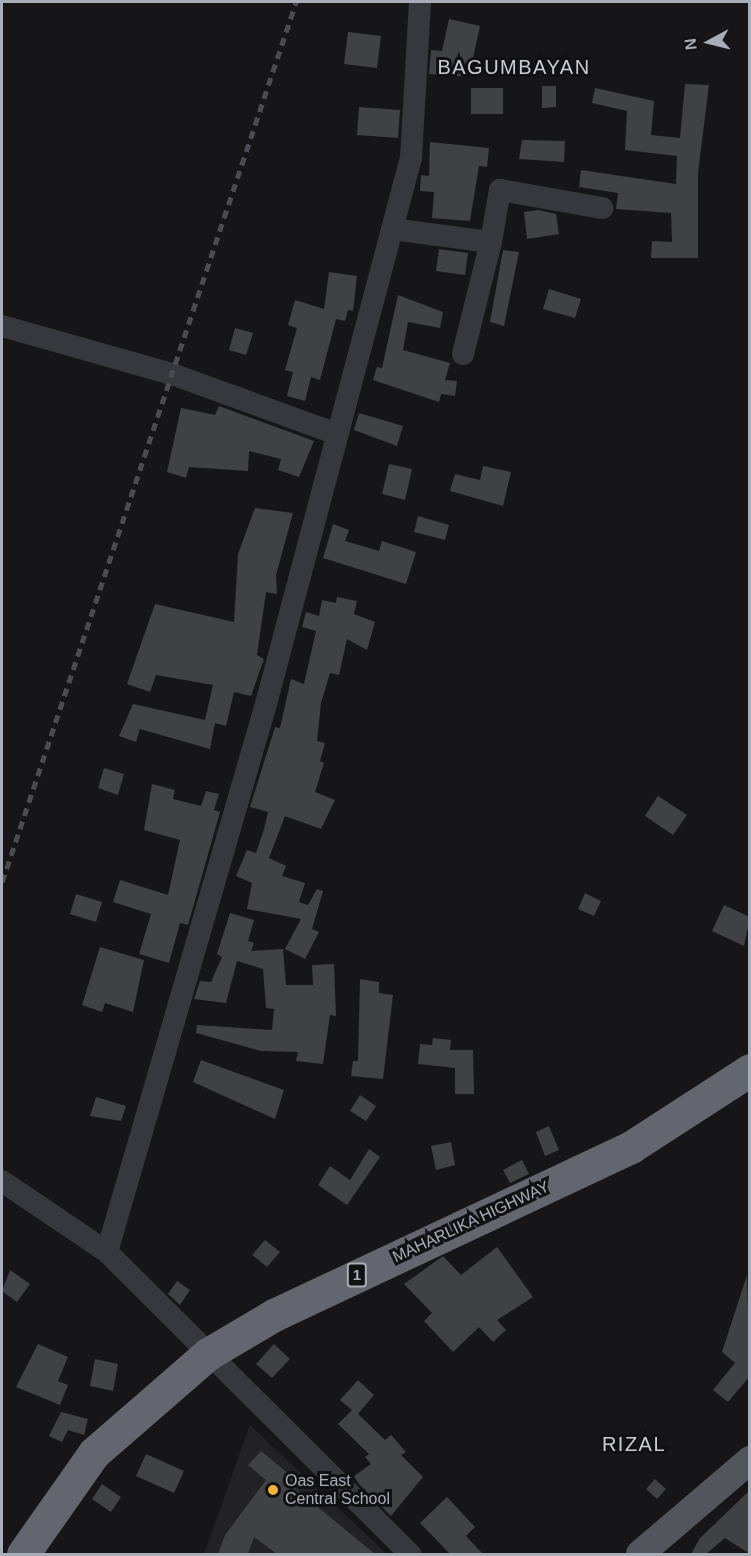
<!DOCTYPE html>
<style>
body{margin:0}
#map{position:relative;width:751px;height:1556px;overflow:hidden;background:#161618;font-family:Helvetica,sans-serif}
div>[style]{position:absolute}
[style*='--x']{left:calc(var(--x)*1px);top:calc(var(--y)*1px);width:calc(var(--w)*1px);rotate:calc(var(--a)*1deg)}
.built>*{inset:0;background:#222225}
.building>*{inset:0;background:#404145}
.minor>*{height:22px;margin:-11px;padding:0 11px;transform-origin:11px;border-radius:11px;background:#37383d}
.major>*{height:28px;margin:-14px;padding:0 14px;transform-origin:14px;border-radius:14px;background:#53555c}
.highway>*{height:33px;margin:-16.5px;padding:0 16.5px;transform-origin:16.5px;border-radius:16.5px;background:#63666e}
.rail>*{height:4.5px;margin-top:-2.25px;transform-origin:0;background:repeating-linear-gradient(90deg,#4a4c52 0 8px,transparent 0 14px)}
.dots>*{width:16px;height:16px;translate:-50% -50%;box-sizing:border-box;border:3px solid #111113;border-radius:50%}
span{translate:-50% -50%;white-space:nowrap;text-align:center;line-height:1.15;-webkit-text-stroke:6px #111113;paint-order:stroke}
.shield-label span{padding:2px 4px;background:#111113;border:2px solid;border-radius:4px;-webkit-text-stroke-width:0}
.shield-label{font-size:15px;color:#a8adb8;font-weight:700}
.street-label{font-size:16px;color:#a8adb8}
.poi-label{font-size:16px;color:#a8adb8}
.left{translate:0 -50%;text-align:left}
.quarter-label{font-size:20px;color:#c9ccd4;letter-spacing:1.5px}
.frame{position:absolute;inset:0;border:3px solid #a8adb8;pointer-events:none}
.north{position:absolute;left:679px;top:12px;width:60px;height:60px;-webkit-text-stroke:4px #111113;paint-order:stroke;rotate:263deg;font-size:16px;font-weight:700;line-height:24px;text-align:center;color:#a8adb8}
.north::after{content:'';display:block;margin:auto;width:21px;height:27px;background:#a8adb8;clip-path:polygon(50% 0,100% 100%,50% 72%,0 100%)}
</style>
<div id="map">
<div class="built">
<i style="clip-path:polygon(250px 1425px,387px 1554px,204px 1554px)"></i>
</div>
<div class="building">
<i style="clip-path:polygon(449px 19px,480px 26px,469px 77px,429px 74px,431px 50px,442px 51px)"></i>
<i style="clip-path:polygon(348px 32px,381px 36px,377px 68px,344px 64px)"></i>
<i style="clip-path:polygon(685px 84px,709px 85px,698px 173px,698px 258px,651px 258px,652px 241px,672px 242px,671px 213px,616px 209px,618px 193px,579px 187px,581px 170px,676px 184px,677px 156px,625px 150px,627px 111px,592px 103px,595px 88px,654px 101px,651px 135px,680px 138px)"></i>
<i style="clip-path:polygon(542px 86px,556px 86px,556px 107px,542px 108px)"></i>
<i style="clip-path:polygon(471px 88px,503px 88px,503px 114px,471px 114px)"></i>
<i style="clip-path:polygon(359px 107px,400px 110px,398px 138px,357px 135px)"></i>
<i style="clip-path:polygon(522px 140px,565px 141px,564px 162px,519px 159px)"></i>
<i style="clip-path:polygon(430px 142px,489px 148px,487px 167px,479px 166px,470px 221px,432px 218px,434px 192px,420px 191px,421px 175px,429px 176px)"></i>
<i style="clip-path:polygon(538px 210px,556px 214px,559px 234px,527px 239px,524px 212px)"></i>
<i style="clip-path:polygon(439px 249px,468px 253px,465px 275px,436px 271px)"></i>
<i style="clip-path:polygon(503px 250px,519px 252px,504px 326px,490px 322px)"></i>
<i style="clip-path:polygon(329px 272px,357px 276px,353px 311px,348px 310px,345px 321px,336px 319px,320px 380px,311px 377px,305px 401px,287px 396px,293px 372px,285px 370px,297px 328px,288px 325px,295px 300px,324px 309px)"></i>
<i style="clip-path:polygon(549px 289px,581px 299px,575px 318px,543px 309px)"></i>
<i style="clip-path:polygon(398px 295px,443px 312px,440px 328px,408px 322px,403px 350px,450px 363px,445px 380px,457px 381px,455px 396px,441px 394px,439px 402px,373px 380px,377px 367px,382px 368px)"></i>
<i style="clip-path:polygon(235px 328px,253px 333px,246px 355px,229px 350px)"></i>
<i style="clip-path:polygon(219px 406px,314px 441px,299px 477px,278px 470px,281px 459px,249px 451px,248px 471px,189px 467px,186px 478px,167px 472px,181px 408px,215px 415px)"></i>
<i style="clip-path:polygon(359px 413px,403px 426px,397px 446px,354px 430px)"></i>
<i style="clip-path:polygon(389px 464px,412px 469px,405px 500px,382px 494px)"></i>
<i style="clip-path:polygon(483px 466px,511px 472px,503px 506px,450px 491px,455px 474px,480px 480px)"></i>
<i style="clip-path:polygon(255px 508px,293px 513px,276px 575px,277px 594px,266px 592px,257px 655px,264px 659px,251px 696px,234px 692px,226px 726px,215px 723px,210px 749px,140px 729px,136px 742px,119px 736px,133px 704px,205px 720px,213px 685px,156px 675px,150px 692px,127px 684px,155px 604px,234px 622px,238px 554px)"></i>
<i style="clip-path:polygon(418px 516px,449px 525px,445px 540px,414px 532px)"></i>
<i style="clip-path:polygon(333px 524px,349px 530px,345px 541px,379px 551px,382px 541px,416px 552px,406px 584px,323px 558px)"></i>
<i style="clip-path:polygon(337px 597px,357px 601px,354px 614px,375px 622px,367px 650px,347px 639px,339px 675px,330px 673px,321px 703px,317px 741px,325px 743px,320px 761px,324px 763px,315px 792px,335px 800px,321px 829px,285px 816px,269px 858px,286px 866px,282px 876px,305px 883px,299px 902px,308px 905px,317px 889px,323px 891px,312px 929px,319px 932px,305px 959px,285px 949px,301px 919px,247px 909px,252px 883px,236px 876px,247px 850px,256px 853px,264px 829px,268px 812px,250px 807px,275px 727px,280px 728px,291px 679px,304px 684px,316px 631px,302px 627px,306px 612px,319px 616px,322px 600px,336px 603px)"></i>
<i style="clip-path:polygon(104px 768px,124px 774px,118px 795px,98px 788px)"></i>
<i style="clip-path:polygon(152px 784px,175px 790px,173px 799px,201px 806px,206px 791px,219px 794px,214px 810px,220px 812px,188px 925px,180px 923px,169px 963px,139px 954px,151px 914px,113px 902px,120px 880px,168px 895px,180px 840px,144px 830px)"></i>
<i style="clip-path:polygon(658px 796px,687px 815px,673px 835px,645px 816px)"></i>
<i style="clip-path:polygon(585px 893px,601px 901px,594px 916px,578px 909px)"></i>
<i style="clip-path:polygon(76px 894px,102px 902px,96px 922px,70px 914px)"></i>
<i style="clip-path:polygon(724px 905px,750px 917px,744px 946px,712px 931px)"></i>
<i style="clip-path:polygon(230px 913px,254px 920px,248px 941px,254px 943px,251px 951px,283px 949px,286px 985px,313px 985px,312px 965px,334px 964px,336px 1016px,330px 1015px,323px 1064px,296px 1061px,298px 1052px,261px 1051px,196px 1033px,197px 1025px,272px 1030px,274px 1009px,266px 1008px,263px 969px,237px 961px,226px 1003px,194px 999px,200px 981px,211px 982px,222px 957px,217px 954px)"></i>
<i style="clip-path:polygon(100px 947px,144px 960px,133px 1012px,105px 1003px,102px 1012px,82px 1005px)"></i>
<i style="clip-path:polygon(360px 979px,379px 982px,379px 993px,393px 995px,383px 1079px,351px 1076px,353px 1061px,358px 1061px)"></i>
<i style="clip-path:polygon(433px 1038px,451px 1040px,450px 1050px,473px 1050px,474px 1094px,455px 1094px,455px 1068px,418px 1064px,420px 1044px,432px 1045px)"></i>
<i style="clip-path:polygon(201px 1060px,284px 1090px,275px 1119px,193px 1082px)"></i>
<i style="clip-path:polygon(360px 1095px,376px 1106px,366px 1121px,350px 1111px)"></i>
<i style="clip-path:polygon(96px 1097px,126px 1106px,121px 1121px,90px 1116px)"></i>
<i style="clip-path:polygon(549px 1126px,559px 1150px,545px 1156px,536px 1132px)"></i>
<i style="clip-path:polygon(451px 1142px,455px 1165px,436px 1170px,431px 1146px)"></i>
<i style="clip-path:polygon(369px 1149px,380px 1157px,347px 1205px,318px 1185px,330px 1166px,350px 1180px)"></i>
<i style="clip-path:polygon(522px 1160px,529px 1174px,510px 1183px,503px 1170px)"></i>
<i style="clip-path:polygon(265px 1240px,280px 1252px,267px 1267px,252px 1255px)"></i>
<i style="clip-path:polygon(497px 1247px,533px 1297px,497px 1320px,506px 1330px,493px 1342px,479px 1327px,453px 1352px,424px 1321px,432px 1313px,404px 1284px,443px 1256px,461px 1275px)"></i>
<i style="clip-path:polygon(10px 1270px,30px 1284px,17px 1302px,2px 1291px)"></i>
<i style="clip-path:polygon(747px 1275px,750px 1376px,728px 1402px,713px 1390px,735px 1363px,722px 1352px)"></i>
<i style="clip-path:polygon(177px 1281px,190px 1290px,180px 1305px,168px 1294px)"></i>
<i style="clip-path:polygon(38px 1344px,68px 1357px,58px 1381px,68px 1385px,60px 1405px,16px 1387px)"></i>
<i style="clip-path:polygon(274px 1344px,290px 1359px,272px 1378px,256px 1364px)"></i>
<i style="clip-path:polygon(95px 1359px,118px 1364px,113px 1391px,90px 1386px)"></i>
<i style="clip-path:polygon(358px 1380px,374px 1395px,358px 1414px,385px 1440px,391px 1435px,406px 1452px,401px 1455px,423px 1477px,391px 1516px,358px 1483px,354px 1476px,371px 1464px,365px 1457px,369px 1454px,338px 1424px,352px 1410px,340px 1400px)"></i>
<i style="clip-path:polygon(61px 1412px,88px 1419px,84px 1435px,68px 1430px,62px 1442px,49px 1436px)"></i>
<i style="clip-path:polygon(261px 1451px,296px 1480px,291px 1485px,375px 1554px,277px 1554px,254px 1537px,248px 1554px,218px 1554px,225px 1535px,266px 1480px,248px 1465px)"></i>
<i style="clip-path:polygon(146px 1454px,184px 1471px,174px 1493px,136px 1476px)"></i>
<i style="clip-path:polygon(655px 1479px,666px 1489px,657px 1499px,646px 1489px)"></i>
<i style="clip-path:polygon(102px 1484px,121px 1497px,111px 1512px,92px 1499px)"></i>
<i style="clip-path:polygon(750px 1490px,750px 1554px,725px 1538px,706px 1554px,691px 1554px,700px 1538px)"></i>
<i style="clip-path:polygon(447px 1497px,475px 1527px,466px 1536px,483px 1554px,450px 1554px,420px 1523px)"></i>
</div>
<div class="minor">
<i style="--x:392;--y:229;--w:100;--a:7.5"></i>
<i style="--x:491;--y:242;--w:53;--a:-80.2"></i>
<i style="--x:500;--y:190;--w:104;--a:10"></i>
<i style="--x:2;--y:326;--w:177;--a:15.8"></i>
<i style="--x:172;--y:374;--w:176;--a:20"></i>
<i style="--x:463;--y:354;--w:115;--a:-76"></i>
<i style="--x:2;--y:1181;--w:127;--a:34.1"></i>
<i style="--x:107;--y:1252;--w:428;--a:44.9"></i>
<i style="--x:107;--y:1252;--w:571;--a:-73.82"></i>
<i style="--x:266;--y:704;--w:565;--a:-75.13"></i>
<i style="--x:411;--y:158;--w:156;--a:-86.7"></i>
</div>
<div class="major">
<i style="--x:640;--y:1554;--w:145;--a:-40.5"></i>
</div>
<div class="highway">
<i style="--x:23;--y:1554;--w:123;--a:-54.9"></i>
<i style="--x:94;--y:1453;--w:151;--a:-41"></i>
<i style="--x:208;--y:1354;--w:77;--a:-30.6"></i>
<i style="--x:274;--y:1315;--w:395;--a:-25.2"></i>
<i style="--x:631;--y:1147;--w:142;--a:-32.9"></i>
</div>
<div class="rail">
<i style="--x:2;--y:882;--w:928;--a:-71.53"></i>
</div>
<div class="dots">
<i style="left:273px;top:1490px;background:#f2b134"></i>
</div>
<div class="shield-label">
<span style="left:357px;top:1275px">1</span>
</div>
<div class="street-label">
<span style="left:471px;top:1222px;rotate:-25deg">MAHARLIKA HIGHWAY</span>
</div>
<div class="poi-label">
<span class="left" style="left:285px;top:1490px">Oas East<br>Central School</span>
</div>
<div class="quarter-label">
<span style="left:514px;top:67px">BAGUMBAYAN</span>
<span style="left:634px;top:1444px">RIZAL</span>
</div>
<div class="frame"></div>
<div class="north">N</div>
</div>
